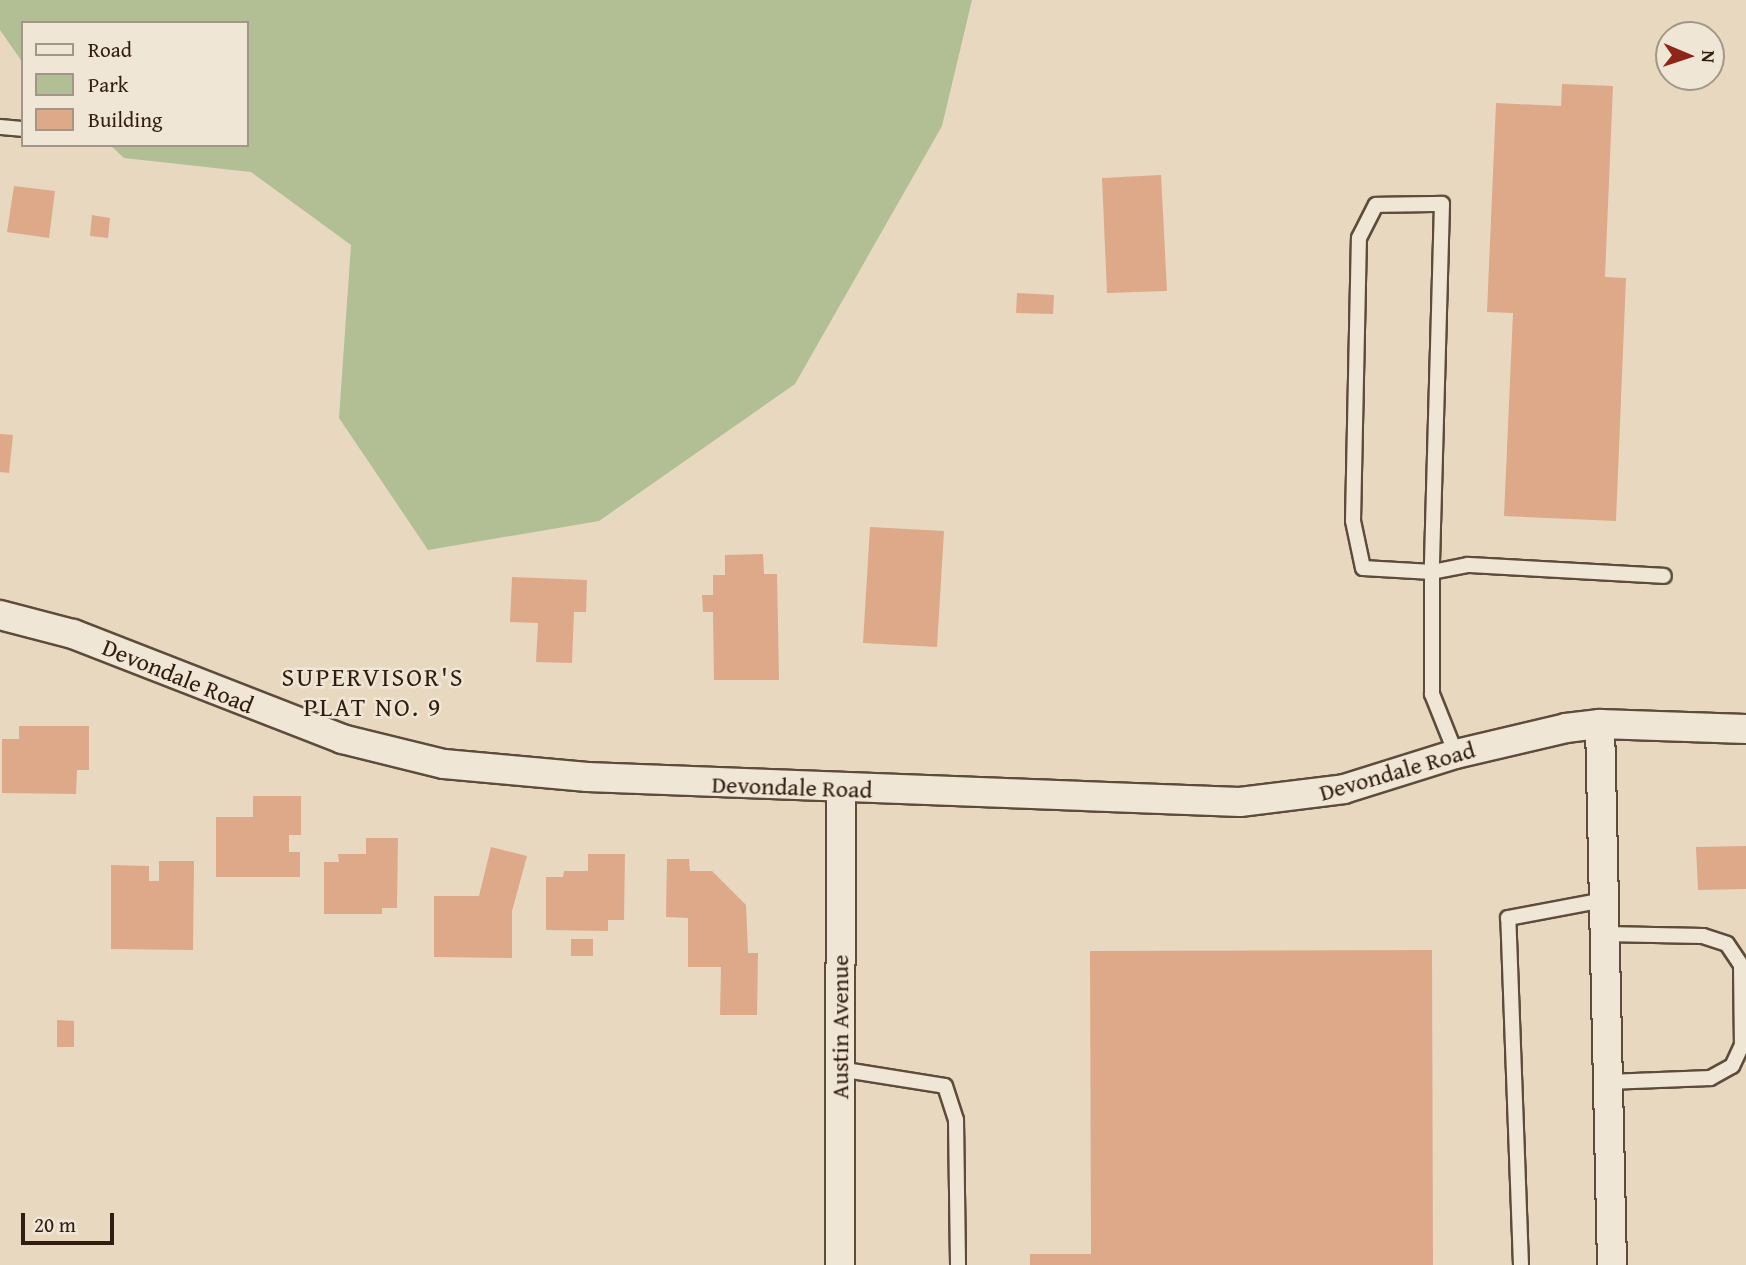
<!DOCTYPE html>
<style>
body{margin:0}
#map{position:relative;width:1746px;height:1265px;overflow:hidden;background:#e8d8c0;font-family:"Gentium Book Plus",serif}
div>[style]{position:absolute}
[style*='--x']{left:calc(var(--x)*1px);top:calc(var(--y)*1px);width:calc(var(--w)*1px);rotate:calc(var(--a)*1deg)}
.green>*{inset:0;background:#b2bf95}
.building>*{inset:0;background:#dda988}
.roads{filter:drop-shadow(2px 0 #5e4c3b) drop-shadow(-2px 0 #5e4c3b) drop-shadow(0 2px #5e4c3b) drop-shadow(0 -2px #5e4c3b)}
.lane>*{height:14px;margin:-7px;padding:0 7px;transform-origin:7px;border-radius:7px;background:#f0e6d6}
.street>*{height:28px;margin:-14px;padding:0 14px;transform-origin:14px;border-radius:14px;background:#f0e6d6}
span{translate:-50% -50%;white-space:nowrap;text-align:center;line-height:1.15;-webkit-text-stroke:5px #f0e6d6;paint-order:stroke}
.street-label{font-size:24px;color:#301d0f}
.neighbourhood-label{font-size:26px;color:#301d0f;letter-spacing:2px}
.legend{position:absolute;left:21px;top:21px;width:228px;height:126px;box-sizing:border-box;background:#f0e6d6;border:2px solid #a39686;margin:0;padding:9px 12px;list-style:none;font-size:21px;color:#301d0f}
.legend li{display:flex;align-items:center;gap:14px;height:35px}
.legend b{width:35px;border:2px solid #a39686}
.north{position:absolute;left:1655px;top:21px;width:70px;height:70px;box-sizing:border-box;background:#f0e6d6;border:2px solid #a39686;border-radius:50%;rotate:92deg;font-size:19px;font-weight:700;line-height:28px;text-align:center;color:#301d0f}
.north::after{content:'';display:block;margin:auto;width:24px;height:32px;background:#8f2418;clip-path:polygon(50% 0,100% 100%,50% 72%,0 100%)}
.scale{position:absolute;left:21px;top:1213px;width:93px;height:32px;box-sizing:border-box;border:4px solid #301d0f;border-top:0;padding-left:9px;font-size:21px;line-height:24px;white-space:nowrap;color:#301d0f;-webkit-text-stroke:5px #f0e6d6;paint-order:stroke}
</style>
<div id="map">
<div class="green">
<i style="clip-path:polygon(0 0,972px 0,942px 126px,795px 384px,599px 521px,428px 550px,339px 418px,351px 245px,251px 172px,124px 158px,110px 145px,247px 145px,247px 23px,23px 23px,23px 63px,0 30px)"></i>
</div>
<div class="building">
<i style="clip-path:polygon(1562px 84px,1613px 86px,1605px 277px,1626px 278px,1616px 521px,1504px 516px,1513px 313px,1487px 312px,1496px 103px,1561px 106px)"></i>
<i style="clip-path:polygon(1161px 175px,1167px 291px,1107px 293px,1102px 178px)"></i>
<i style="clip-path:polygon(14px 186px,55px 191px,49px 238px,7px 232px)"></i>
<i style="clip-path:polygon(92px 215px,110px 218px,108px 238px,90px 236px)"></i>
<i style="clip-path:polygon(1017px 293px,1054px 295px,1053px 314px,1016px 313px)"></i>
<i style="clip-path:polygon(0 434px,13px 435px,9px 473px,0 472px)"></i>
<i style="clip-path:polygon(870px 527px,944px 531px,937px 647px,863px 643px)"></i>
<i style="clip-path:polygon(763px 554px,764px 574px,777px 574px,779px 680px,714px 680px,713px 612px,703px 612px,702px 595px,713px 595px,713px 575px,725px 575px,725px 555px)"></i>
<i style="clip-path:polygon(512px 577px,587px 580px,586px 612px,574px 612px,572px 663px,536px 662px,538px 623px,510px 622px)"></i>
<i style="clip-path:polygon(19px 726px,89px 726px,89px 770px,77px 770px,76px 794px,2px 793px,2px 739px,19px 739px)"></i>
<i style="clip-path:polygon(253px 796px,301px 796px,301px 835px,289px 835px,289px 852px,300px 852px,300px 877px,216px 877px,216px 817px,253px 817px)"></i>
<i style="clip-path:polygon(366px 838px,398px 838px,397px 908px,382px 908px,382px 914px,324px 914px,324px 862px,339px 862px,338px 854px,366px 854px)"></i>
<i style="clip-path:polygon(1746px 846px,1746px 889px,1698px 890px,1696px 847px)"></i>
<i style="clip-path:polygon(491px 847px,527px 856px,512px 911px,512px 958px,434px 957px,434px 896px,479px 896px)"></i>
<i style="clip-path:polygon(588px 854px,625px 854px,624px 920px,608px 920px,608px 931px,546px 930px,546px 877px,563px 877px,564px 871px,588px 871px)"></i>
<i style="clip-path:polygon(667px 859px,689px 859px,690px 871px,712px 871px,746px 905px,748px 953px,758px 953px,757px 1015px,720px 1015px,721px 967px,688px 967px,688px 918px,666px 917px)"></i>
<i style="clip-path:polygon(159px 861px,194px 861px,193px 950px,111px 949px,111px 865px,149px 866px,149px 881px,159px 881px)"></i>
<i style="clip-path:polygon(571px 939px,593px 939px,593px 956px,571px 956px)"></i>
<i style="clip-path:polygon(1432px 950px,1433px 1265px,1030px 1265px,1030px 1254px,1091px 1254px,1090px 951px)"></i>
<i style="clip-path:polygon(57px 1020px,74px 1021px,74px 1047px,57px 1047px)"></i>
</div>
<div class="roads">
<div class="lane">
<i style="--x:0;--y:127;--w:23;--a:5"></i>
<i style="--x:1442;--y:204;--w:368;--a:91.6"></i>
<i style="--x:1432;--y:572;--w:69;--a:-176.7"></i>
<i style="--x:1363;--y:568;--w:48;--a:-102"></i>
<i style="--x:1353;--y:521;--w:283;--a:-88.8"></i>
<i style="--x:1359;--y:238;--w:37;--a:-63"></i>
<i style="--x:1376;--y:205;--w:66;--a:-0.9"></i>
<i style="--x:1456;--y:754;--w:65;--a:-111.8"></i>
<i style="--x:1432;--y:694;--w:122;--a:-90"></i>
<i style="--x:1432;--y:572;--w:37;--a:-11"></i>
<i style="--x:1468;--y:565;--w:196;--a:3.2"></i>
<i style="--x:1605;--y:934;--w:98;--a:1.2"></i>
<i style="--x:1703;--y:936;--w:25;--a:18"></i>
<i style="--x:1727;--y:944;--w:25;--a:56"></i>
<i style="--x:1741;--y:965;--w:80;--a:89.3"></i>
<i style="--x:1742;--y:1045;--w:23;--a:115"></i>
<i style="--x:1732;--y:1066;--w:25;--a:151"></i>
<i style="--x:1710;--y:1078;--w:102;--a:177.8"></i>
<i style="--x:839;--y:1069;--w:107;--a:9.1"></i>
<i style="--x:945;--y:1086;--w:36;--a:72"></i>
<i style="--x:956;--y:1120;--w:145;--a:89.2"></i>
<i style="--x:1521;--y:1265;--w:347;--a:-92.1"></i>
<i style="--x:1508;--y:918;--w:98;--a:-10.6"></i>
</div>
<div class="street">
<i style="--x:0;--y:615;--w:75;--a:14.6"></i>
<i style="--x:73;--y:634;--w:289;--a:21.3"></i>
<i style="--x:342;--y:739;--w:105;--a:13.8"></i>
<i style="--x:444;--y:764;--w:144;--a:5.2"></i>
<i style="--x:587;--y:777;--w:653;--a:2.19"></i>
<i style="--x:1240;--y:802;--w:105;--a:-7.1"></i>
<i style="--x:1344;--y:789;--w:117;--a:-17.4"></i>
<i style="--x:1456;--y:754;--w:113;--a:-13.3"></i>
<i style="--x:1566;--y:728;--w:34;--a:-7"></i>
<i style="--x:1600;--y:724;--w:146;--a:2"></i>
<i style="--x:1600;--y:724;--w:541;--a:88.73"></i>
<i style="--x:840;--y:1265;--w:476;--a:-89.9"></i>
</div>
</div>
<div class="street-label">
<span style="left:178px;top:676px;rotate:22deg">Devondale Road</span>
<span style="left:1397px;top:771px;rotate:-16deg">Devondale Road</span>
<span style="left:792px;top:787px;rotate:2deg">Devondale Road</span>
<span style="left:840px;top:1027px;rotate:-90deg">Austin Avenue</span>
</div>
<div class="neighbourhood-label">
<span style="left:373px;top:692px">SUPERVISOR'S<br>PLAT NO. 9</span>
</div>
<ul class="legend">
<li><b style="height:9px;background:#f0e6d6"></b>Road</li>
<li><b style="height:19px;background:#b2bf95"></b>Park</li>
<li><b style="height:19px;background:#dda988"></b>Building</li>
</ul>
<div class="north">N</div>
<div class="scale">20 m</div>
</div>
